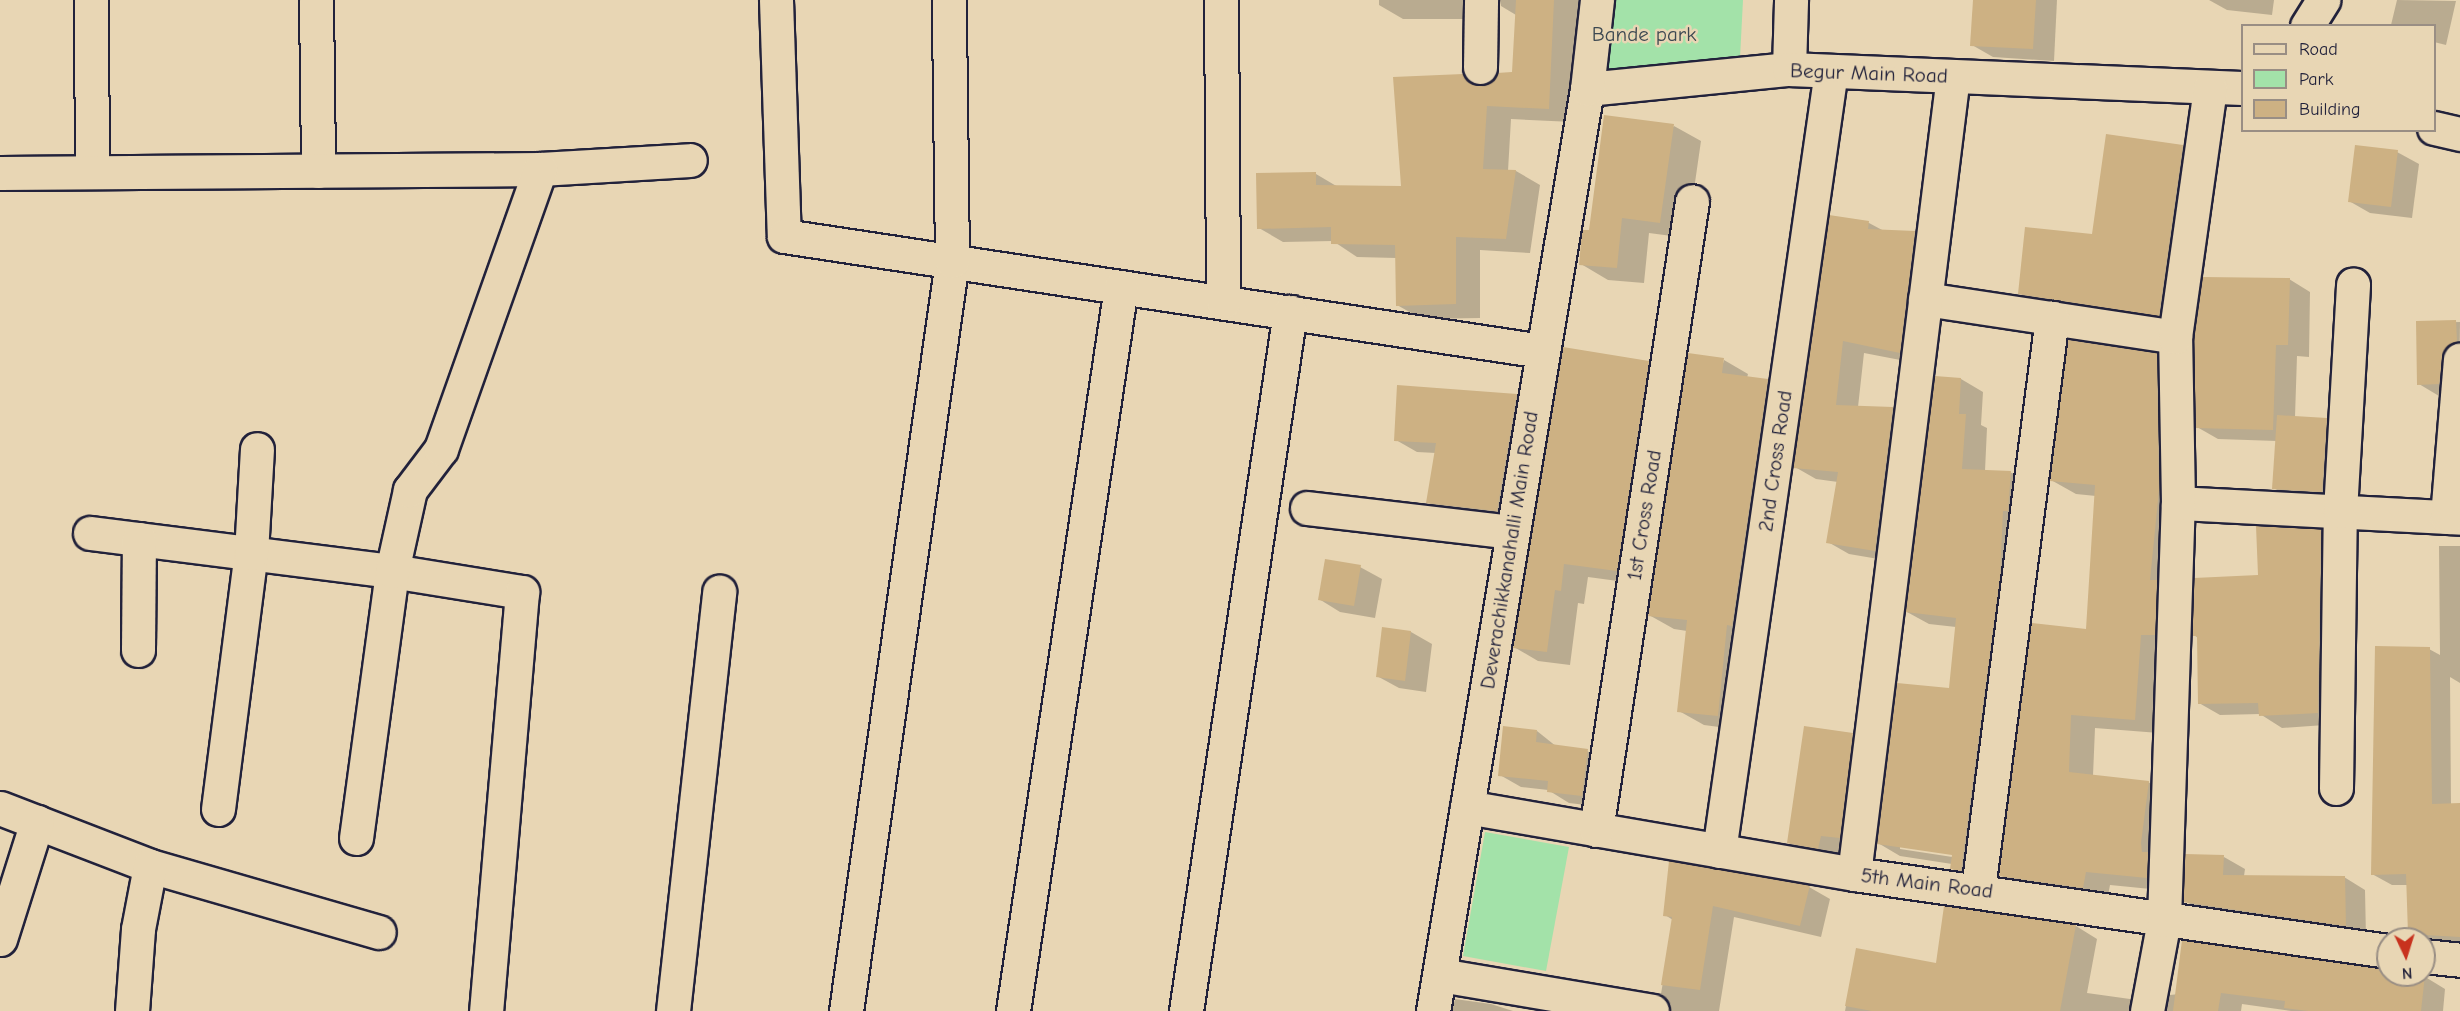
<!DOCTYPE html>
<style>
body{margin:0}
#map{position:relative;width:2460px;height:1011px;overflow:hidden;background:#e8d6b4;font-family:"Comic Neue",sans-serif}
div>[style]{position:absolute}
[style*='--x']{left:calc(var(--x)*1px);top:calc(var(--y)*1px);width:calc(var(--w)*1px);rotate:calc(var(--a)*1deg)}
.green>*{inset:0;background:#a3e2a9}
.shadow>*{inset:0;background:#0003}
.building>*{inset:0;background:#cdb183}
.roads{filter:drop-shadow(2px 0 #22223b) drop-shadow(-2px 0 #22223b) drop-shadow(0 2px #22223b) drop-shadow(0 -2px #22223b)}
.minor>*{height:33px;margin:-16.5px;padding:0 16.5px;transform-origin:16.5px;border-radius:16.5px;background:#e8d6b4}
span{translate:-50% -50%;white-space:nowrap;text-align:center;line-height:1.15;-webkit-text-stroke:5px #e8d6b4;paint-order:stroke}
.park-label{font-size:21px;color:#3c4851}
.street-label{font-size:21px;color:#22223b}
.legend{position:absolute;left:2241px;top:24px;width:195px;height:108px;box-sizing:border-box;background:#e8d6b4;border:2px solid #998e84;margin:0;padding:8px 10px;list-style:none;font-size:18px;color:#22223b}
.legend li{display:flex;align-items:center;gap:12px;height:30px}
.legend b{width:30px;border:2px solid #998e84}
.north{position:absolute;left:2376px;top:927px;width:60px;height:60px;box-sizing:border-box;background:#e8d6b4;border:2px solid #998e84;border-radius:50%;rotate:176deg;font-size:16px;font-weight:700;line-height:24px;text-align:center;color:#22223b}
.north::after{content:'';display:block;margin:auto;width:21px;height:27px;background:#c8321e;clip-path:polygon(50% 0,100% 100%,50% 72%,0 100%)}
</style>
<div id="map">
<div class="green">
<i style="clip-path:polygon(1614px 0,1743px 0,1740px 58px,1604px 71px)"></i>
<i style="clip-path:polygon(1485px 832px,1569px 847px,1546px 971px,1463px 956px)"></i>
</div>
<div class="shadow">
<i style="clip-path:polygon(1379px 0,1496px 0,1486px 19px,1403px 19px,1379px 5px)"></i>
<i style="clip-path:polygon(1500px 0,1591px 0,1590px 23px,1578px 22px,1573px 122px,1511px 119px,1508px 171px,1516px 171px,1540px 185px,1530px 253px,1480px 250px,1480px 318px,1422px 319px,1397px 305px,1396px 258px,1357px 257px,1333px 241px,1283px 242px,1259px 228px,1316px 174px,1338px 187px,1403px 188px,1463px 76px,1482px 87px,1514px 74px,1516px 15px,1501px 6px)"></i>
<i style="clip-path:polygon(1975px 0,2057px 0,2054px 61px,1993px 57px,1972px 45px)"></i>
<i style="clip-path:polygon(2209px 0,2274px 0,2272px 15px,2227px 10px)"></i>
<i style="clip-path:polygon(2397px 0,2456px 1px,2446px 45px,2434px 42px,2434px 26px,2391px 25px)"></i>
<i style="clip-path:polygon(1674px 126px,1701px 141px,1687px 238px,1649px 233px,1644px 283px,1608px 280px,1581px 264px,1590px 232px)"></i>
<i style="clip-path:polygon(2182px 147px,2210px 163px,2187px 331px,2047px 309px,2019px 293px,2093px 236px)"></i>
<i style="clip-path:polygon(2397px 152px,2419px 164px,2412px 218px,2370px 213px,2349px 201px)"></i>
<i style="clip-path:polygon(1830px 217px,1869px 223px,1884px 231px,1914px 233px,1935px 245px,1921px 364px,1864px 353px,1858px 407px,1893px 408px,1914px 420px,1896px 562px,1849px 554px,1828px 542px,1838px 482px,1816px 479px,1795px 467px)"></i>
<i style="clip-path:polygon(2289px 279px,2310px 292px,2309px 357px,2297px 356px,2295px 417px,2326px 419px,2347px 432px,2343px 503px,2295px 501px,2274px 488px,2277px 441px,2218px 439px,2197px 427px)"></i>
<i style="clip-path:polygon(2460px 322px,2459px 395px,2439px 396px,2419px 384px,2417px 323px)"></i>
<i style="clip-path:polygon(2156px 355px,2180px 369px,2159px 733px,2095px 728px,2093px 776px,2148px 782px,2172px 796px,2171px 891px,2110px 885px,2107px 901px,2025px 889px,2000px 875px,2088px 630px,2096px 496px,2076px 494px,2051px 480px)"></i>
<i style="clip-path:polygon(1724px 360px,1748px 374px,1747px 378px,1767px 380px,1792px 394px,1742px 730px,1704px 725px,1679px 711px,1687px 631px,1674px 629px,1649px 615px)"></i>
<i style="clip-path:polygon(1648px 363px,1672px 376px,1640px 584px,1588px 577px,1584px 604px,1578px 603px,1570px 665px,1538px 661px,1514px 647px)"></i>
<i style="clip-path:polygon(evenodd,1936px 378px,1961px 379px,1983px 392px,1981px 425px,1987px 428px,1985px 471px,2010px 472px,2033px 485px,1973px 881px,1951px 868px,1952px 864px,1900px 856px,1878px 843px,1950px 689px,1956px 627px,1929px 624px,1907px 612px,1936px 378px,1900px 846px,1959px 855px,1959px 858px,1900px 849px,1900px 846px)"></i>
<i style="clip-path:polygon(1517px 395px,1538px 407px,1518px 523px,1448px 514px,1427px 502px,1436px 453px,1417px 452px,1396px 440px)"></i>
<i style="clip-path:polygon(2321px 531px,2342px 543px,2339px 724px,2282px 728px,2260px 714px,2220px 715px,2199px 703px,2198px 638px,2194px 635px)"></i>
<i style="clip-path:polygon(2439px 546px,2460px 546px,2460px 683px,2450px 677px,2451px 805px,2460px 804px,2460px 946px,2424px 942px,2409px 933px,2408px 885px,2392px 885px,2372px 874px,2429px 649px,2440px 655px)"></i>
<i style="clip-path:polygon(1360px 567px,1382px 579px,1375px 618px,1340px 612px,1319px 599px)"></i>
<i style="clip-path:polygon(1383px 629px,1411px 632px,1432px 644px,1426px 692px,1399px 688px,1377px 676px)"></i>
<i style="clip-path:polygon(1537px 731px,1557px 747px,1587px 751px,1608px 763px,1603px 807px,1569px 803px,1548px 790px,1521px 787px,1500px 775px)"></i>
<i style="clip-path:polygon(1852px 735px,1873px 747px,1839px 860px,1810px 855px,1789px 843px)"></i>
<i style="clip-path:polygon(2224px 857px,2245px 869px,2244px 876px,2344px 877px,2365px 890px,2366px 937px,2206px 913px,2185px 901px)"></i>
<i style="clip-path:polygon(1809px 887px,1830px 899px,1821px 937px,1734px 917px,1719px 1011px,1670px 1011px,1671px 1005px,1661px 994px,1673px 920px,1665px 915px)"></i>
<i style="clip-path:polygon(2076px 926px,2097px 939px,2087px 993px,2130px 999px,2151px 1011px,1845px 1011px,1857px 950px,1937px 964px)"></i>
<i style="clip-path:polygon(2388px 971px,2388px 975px,2422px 975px,2445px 989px,2443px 1011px,2291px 1011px,2242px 1004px,2241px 1011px,2166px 1011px,2170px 995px)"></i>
<i style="clip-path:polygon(1455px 999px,1491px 1004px,1513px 1011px,1452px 1011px)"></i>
</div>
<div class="building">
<i style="clip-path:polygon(1516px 0,1554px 0,1549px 109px,1487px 106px,1483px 169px,1516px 170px,1506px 239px,1456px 237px,1456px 304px,1396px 306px,1395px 245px,1331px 244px,1331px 227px,1257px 229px,1256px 173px,1316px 172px,1316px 185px,1401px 186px,1393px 77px,1463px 74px,1470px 83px,1480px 86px,1490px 83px,1497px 73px,1512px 72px)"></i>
<i style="clip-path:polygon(1973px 0,2036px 0,2033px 49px,1970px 46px)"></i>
<i style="clip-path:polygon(1604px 115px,1674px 124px,1660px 223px,1622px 218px,1617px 268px,1579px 265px,1582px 230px,1589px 230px)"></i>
<i style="clip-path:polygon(2106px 134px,2183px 145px,2159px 316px,2018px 294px,2025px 227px,2092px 234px)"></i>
<i style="clip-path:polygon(2355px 145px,2398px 150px,2391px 207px,2348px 202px)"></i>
<i style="clip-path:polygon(1829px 215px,1869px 221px,1868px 229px,1915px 231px,1900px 353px,1843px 341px,1836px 405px,1893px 407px,1875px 551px,1826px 543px,1838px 472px,1793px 468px)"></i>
<i style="clip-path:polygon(2202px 277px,2290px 278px,2288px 345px,2276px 345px,2273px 430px,2195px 428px,2194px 338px)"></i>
<i style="clip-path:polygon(2456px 320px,2457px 342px,2444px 350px,2439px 384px,2417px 385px,2416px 321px)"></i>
<i style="clip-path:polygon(2068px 340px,2157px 353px,2159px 490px,2150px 580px,2157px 580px,2155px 635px,2141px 635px,2135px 720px,2071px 715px,2069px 772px,2149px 781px,2141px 843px,2142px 852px,2148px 852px,2147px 878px,2086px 872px,2083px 888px,1999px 876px,2031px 623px,2086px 629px,2095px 485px,2050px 481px)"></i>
<i style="clip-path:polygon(1563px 347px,1649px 361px,1617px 571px,1564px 564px,1561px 591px,1555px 590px,1547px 652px,1513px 648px)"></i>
<i style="clip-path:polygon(1688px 353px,1724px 358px,1722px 373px,1768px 379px,1732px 626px,1727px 625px,1718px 716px,1677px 712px,1687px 620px,1648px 616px)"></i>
<i style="clip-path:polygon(1935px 376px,1961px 378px,1959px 414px,1966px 414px,1962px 469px,2011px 471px,2008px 511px,2003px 511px,2000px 577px,1961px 871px,1950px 869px,1952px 855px,1877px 844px,1897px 683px,1949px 688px,1956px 618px,1905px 612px)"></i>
<i style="clip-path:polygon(1397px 385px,1517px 394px,1497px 511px,1426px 503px,1436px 443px,1394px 441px)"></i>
<i style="clip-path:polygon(2277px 415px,2327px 418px,2322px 492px,2272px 489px)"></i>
<i style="clip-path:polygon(2256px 526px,2321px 529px,2318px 713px,2259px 716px,2258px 703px,2198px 704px,2197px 636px,2192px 636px,2194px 578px,2258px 575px)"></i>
<i style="clip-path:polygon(1325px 559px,1361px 565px,1354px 606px,1318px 600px)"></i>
<i style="clip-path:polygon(1382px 627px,1411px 631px,1405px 681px,1376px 677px)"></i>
<i style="clip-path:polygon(2375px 646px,2430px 647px,2432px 804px,2460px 803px,2460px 937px,2408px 934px,2406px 874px,2371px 875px)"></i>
<i style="clip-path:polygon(1503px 726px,1537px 730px,1536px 742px,1588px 749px,1582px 796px,1547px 792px,1548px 781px,1498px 776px)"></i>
<i style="clip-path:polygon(1804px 726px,1853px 733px,1840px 838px,1821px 836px,1818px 849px,1787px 843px)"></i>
<i style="clip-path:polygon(2185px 854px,2224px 855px,2223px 875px,2345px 876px,2346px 926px,2183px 902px)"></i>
<i style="clip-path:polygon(1669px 861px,1810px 885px,1800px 926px,1713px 906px,1700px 990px,1661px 985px,1672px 917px,1663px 916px)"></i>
<i style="clip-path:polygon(1944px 906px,2076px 925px,2060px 1011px,1872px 1011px,1845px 1006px,1856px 948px,1936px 963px)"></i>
<i style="clip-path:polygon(2182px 940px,2388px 969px,2388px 975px,2425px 975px,2421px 1011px,2308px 1011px,2284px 1008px,2285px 1001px,2221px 993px,2218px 1011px,2173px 1011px)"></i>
</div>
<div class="roads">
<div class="minor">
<i style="--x:91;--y:0;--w:172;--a:89.7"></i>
<i style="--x:316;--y:0;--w:171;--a:89.3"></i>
<i style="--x:776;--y:0;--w:236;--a:88.1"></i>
<i style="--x:784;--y:236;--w:767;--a:8.63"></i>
<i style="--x:1221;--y:0;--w:302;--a:89.6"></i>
<i style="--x:2307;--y:26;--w:31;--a:-58"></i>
<i style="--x:1480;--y:67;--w:67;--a:-89.1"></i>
<i style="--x:1789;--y:69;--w:69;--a:-88.3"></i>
<i style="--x:1587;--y:89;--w:203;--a:-5.7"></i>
<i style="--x:1789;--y:69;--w:453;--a:2.4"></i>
<i style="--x:2434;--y:128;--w:27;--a:13"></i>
<i style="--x:0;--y:173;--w:540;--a:-0.42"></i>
<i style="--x:540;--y:169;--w:150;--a:-3.4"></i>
<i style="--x:1925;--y:299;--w:253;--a:8.6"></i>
<i style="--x:2178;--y:503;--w:282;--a:3"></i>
<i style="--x:1307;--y:508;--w:206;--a:6.7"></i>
<i style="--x:2447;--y:517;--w:158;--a:-85.3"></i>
<i style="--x:90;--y:533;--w:304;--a:7.2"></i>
<i style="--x:392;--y:571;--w:132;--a:9.2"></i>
<i style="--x:522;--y:592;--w:421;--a:94.9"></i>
<i style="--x:138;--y:650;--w:111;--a:-89.5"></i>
<i style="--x:2336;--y:788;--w:277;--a:-89.2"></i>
<i style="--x:2340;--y:511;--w:227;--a:-86.7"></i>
<i style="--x:1467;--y:807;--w:393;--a:9.8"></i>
<i style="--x:1854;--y:874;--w:540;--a:8.21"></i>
<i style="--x:0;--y:808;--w:161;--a:21.1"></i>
<i style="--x:150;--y:866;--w:238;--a:16.1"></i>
<i style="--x:218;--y:809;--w:258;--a:-82.7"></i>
<i style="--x:251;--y:553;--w:104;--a:-86.7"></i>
<i style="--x:1596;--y:830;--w:636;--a:-81.32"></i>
<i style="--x:356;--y:838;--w:269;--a:-82.3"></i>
<i style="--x:392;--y:571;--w:83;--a:-77.5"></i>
<i style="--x:410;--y:490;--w:51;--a:-52.9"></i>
<i style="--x:441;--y:449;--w:297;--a:-70.5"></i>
<i style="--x:1719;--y:851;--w:788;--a:-81.83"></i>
<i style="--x:1854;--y:874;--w:804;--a:-82.93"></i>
<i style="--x:1978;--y:889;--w:576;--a:-82.62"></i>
<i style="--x:0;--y:939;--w:123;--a:-72.5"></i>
<i style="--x:2424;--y:956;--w:36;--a:6"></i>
<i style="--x:1440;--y:975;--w:215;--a:9.6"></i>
<i style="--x:132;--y:1011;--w:82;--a:-85.8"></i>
<i style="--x:138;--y:929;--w:64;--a:-79.2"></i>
<i style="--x:673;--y:1011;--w:422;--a:-83.7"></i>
<i style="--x:846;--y:1011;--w:757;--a:-81.96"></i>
<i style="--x:952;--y:261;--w:261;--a:-90.7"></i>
<i style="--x:1013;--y:1011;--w:732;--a:-81.52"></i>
<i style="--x:1186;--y:1011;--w:707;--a:-81.54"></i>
<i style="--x:1433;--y:1011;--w:935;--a:-80.52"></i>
<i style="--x:1587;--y:89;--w:90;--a:-83.6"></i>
<i style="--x:2147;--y:1011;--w:93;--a:-79.4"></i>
<i style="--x:2164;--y:920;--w:417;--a:-88.1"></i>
<i style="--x:2178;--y:503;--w:166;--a:-91"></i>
<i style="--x:2175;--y:337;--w:252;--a:-82"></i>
</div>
</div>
<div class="park-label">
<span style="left:1644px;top:34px">Bande park</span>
</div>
<div class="street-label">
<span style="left:1869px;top:73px;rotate:2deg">Begur Main Road</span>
<span style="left:1775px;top:461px;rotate:-82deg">2nd Cross Road</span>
<span style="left:1644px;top:515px;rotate:-81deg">1st Cross Road</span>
<span style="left:1509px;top:550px;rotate:-81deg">Deverachikkanahalli Main Road</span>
<span style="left:1927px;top:883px;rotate:7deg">5th Main Road</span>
</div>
<ul class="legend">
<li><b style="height:8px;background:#e8d6b4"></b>Road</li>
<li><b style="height:16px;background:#a3e2a9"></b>Park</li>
<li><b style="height:16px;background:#cdb183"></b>Building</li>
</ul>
<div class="north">N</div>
</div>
